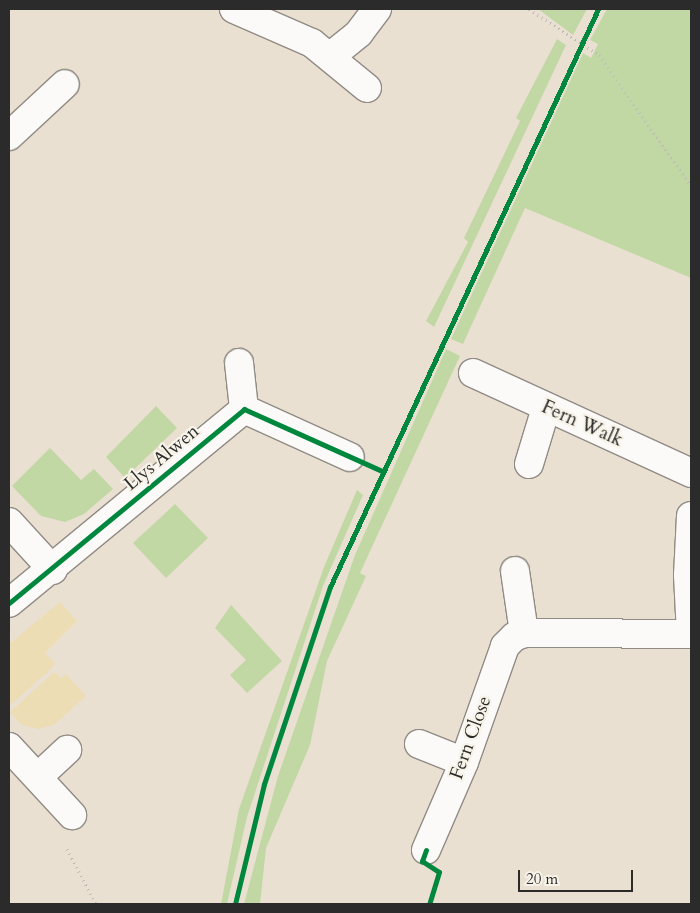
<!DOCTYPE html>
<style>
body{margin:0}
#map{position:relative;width:700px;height:913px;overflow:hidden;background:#eae0d2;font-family:Cardo,serif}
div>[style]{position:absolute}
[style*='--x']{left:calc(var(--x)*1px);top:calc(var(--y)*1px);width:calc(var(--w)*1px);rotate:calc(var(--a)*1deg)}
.green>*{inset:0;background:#c2d8a4}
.sand>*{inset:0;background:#ecddb5}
.path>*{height:3px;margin-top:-1.5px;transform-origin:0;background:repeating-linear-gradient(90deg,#bdbbb9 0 1px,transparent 0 5px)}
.roads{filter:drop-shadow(1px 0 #908b84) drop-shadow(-1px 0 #908b84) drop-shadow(0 1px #908b84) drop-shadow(0 -1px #908b84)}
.minor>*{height:28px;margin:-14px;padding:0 14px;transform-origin:14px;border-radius:14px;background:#fcfaf8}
.cycleway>*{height:5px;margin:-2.5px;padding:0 2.5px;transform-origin:2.5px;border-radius:2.5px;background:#00873e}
span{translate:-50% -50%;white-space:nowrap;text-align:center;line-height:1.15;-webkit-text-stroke:4.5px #f7f3e8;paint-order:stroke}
.street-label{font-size:19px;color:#2b2b2b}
.frame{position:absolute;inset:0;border:10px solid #2b2b2b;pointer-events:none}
.scale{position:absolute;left:518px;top:870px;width:115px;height:22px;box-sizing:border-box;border:2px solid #2b2b2b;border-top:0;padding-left:6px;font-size:15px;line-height:18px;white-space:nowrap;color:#2b2b2b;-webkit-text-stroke:4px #f7f3e8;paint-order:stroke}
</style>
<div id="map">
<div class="green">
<i style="clip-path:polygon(538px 9px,587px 9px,573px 35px)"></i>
<i style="clip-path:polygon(607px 9px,691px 9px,691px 278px,525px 208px,463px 344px,451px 339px,583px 53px,591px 58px,598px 44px,590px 40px)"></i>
<i style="clip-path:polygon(557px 39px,566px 45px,434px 327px,426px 321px,468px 242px,464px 238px,520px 121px,516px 118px)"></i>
<i style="clip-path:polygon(446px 349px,460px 356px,360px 573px,366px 576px,327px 661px,310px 745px,266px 848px,260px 904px,244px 904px,278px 776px,355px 555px)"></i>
<i style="clip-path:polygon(156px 406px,177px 428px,125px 478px,106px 457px)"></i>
<i style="clip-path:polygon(50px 448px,81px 480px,94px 469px,113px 489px,84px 514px,65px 522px,41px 516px,12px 486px)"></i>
<i style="clip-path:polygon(357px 490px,363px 495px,323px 586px,247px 817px,227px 904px,221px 904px,239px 809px,324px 567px)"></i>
<i style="clip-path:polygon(175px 504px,208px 538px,166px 578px,133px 543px)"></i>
<i style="clip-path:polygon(231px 605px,282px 661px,247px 693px,230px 675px,246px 660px,215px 628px)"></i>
</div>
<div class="sand">
<i style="clip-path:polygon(60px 602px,77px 621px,45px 653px,55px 663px,51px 669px,9px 706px,9px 644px)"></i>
<i style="clip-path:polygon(54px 672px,61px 678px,66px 674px,86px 696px,54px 725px,38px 729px,22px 725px,10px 712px)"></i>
</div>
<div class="path">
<i style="--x:529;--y:9;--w:84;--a:33.3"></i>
<i style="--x:599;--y:55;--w:160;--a:54.9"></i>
<i style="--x:67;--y:849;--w:62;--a:62.2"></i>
</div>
<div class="roads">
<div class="minor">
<i style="--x:234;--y:9;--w:85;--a:23.6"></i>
<i style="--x:312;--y:43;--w:71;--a:39.3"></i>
<i style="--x:331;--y:56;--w:36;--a:-39"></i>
<i style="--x:359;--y:33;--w:30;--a:-53"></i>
<i style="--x:9;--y:136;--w:76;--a:-42.9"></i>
<i style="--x:239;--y:363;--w:46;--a:83.8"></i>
<i style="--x:473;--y:373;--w:240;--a:24.6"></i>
<i style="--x:529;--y:464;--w:59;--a:-73.1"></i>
<i style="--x:691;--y:516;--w:59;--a:92.9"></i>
<i style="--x:688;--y:575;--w:59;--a:87.1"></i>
<i style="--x:9;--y:522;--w:65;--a:47.5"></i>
<i style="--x:515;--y:571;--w:63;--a:81.7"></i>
<i style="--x:9;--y:603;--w:305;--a:-39.5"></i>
<i style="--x:244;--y:409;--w:116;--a:24.4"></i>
<i style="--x:419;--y:744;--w:48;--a:21.8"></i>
<i style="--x:9;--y:747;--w:93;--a:47.2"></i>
<i style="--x:38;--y:777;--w:40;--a:-43"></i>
<i style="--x:426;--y:850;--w:96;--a:-66.6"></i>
<i style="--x:464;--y:762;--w:123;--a:-70.5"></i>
<i style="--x:505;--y:646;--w:13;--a:-45"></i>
<i style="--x:514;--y:637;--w:11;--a:-22"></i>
<i style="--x:524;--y:633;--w:167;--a:0.3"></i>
</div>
</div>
<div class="cycleway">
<i style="--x:9;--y:603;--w:305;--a:-39.5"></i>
<i style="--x:244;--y:409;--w:151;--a:24.2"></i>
<i style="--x:426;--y:850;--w:12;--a:110"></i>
<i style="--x:422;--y:861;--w:20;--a:33"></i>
<i style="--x:439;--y:872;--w:34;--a:107"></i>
<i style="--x:235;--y:904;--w:123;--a:-76.4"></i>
<i style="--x:264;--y:784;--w:208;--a:-71.5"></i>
<i style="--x:330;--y:587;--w:637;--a:-65.12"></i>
</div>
<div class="street-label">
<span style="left:582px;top:424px;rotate:24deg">Fern Walk</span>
<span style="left:162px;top:458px;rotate:-40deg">Llys Alwen</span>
<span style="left:471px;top:738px;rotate:-70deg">Fern Close</span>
</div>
<div class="frame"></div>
<div class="scale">20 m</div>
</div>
